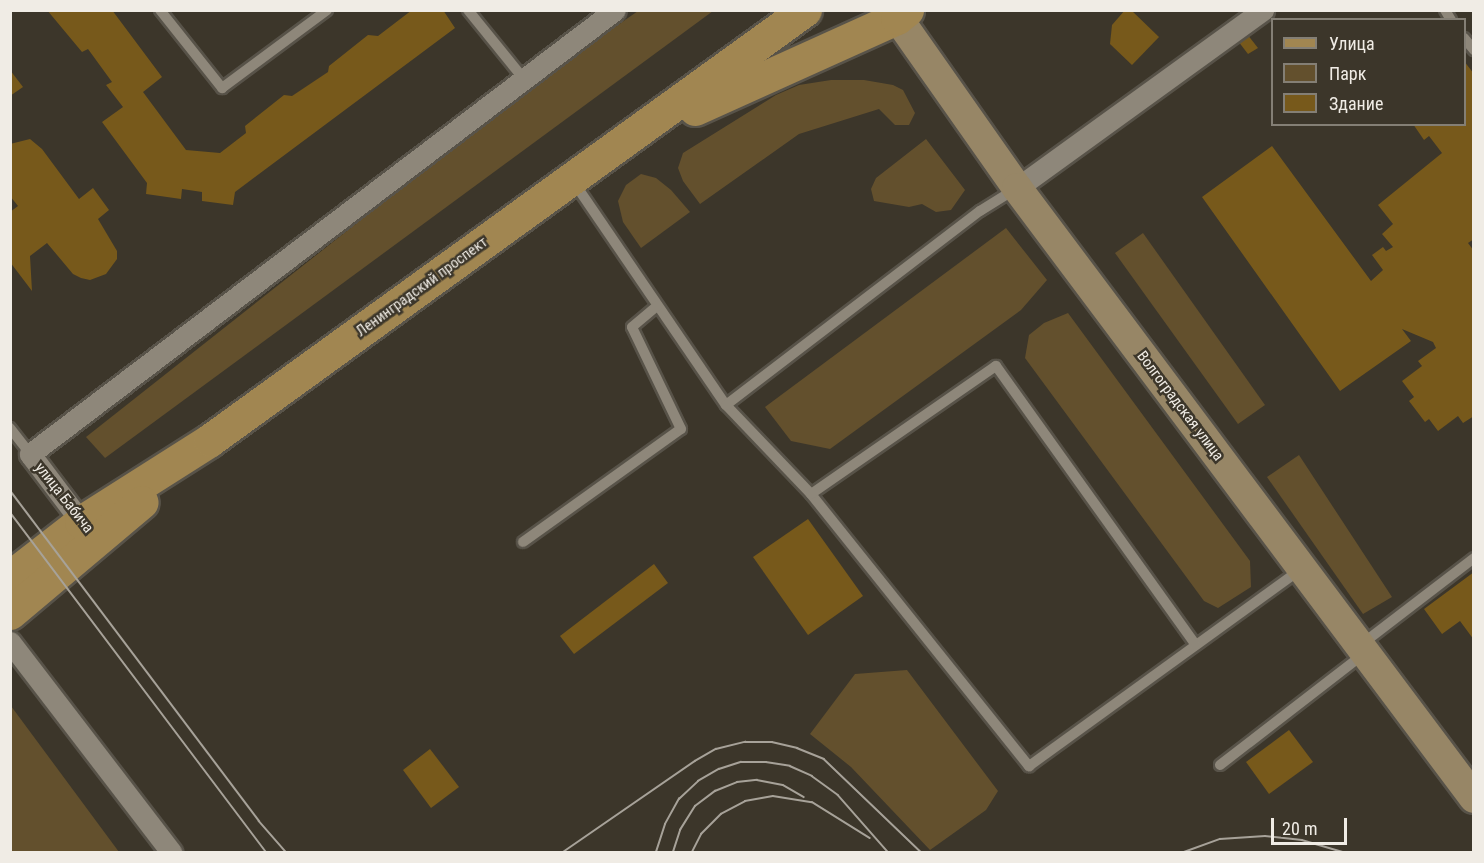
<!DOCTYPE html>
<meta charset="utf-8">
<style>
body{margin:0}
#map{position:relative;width:1484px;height:863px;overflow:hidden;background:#3c362a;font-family:"Roboto Condensed",sans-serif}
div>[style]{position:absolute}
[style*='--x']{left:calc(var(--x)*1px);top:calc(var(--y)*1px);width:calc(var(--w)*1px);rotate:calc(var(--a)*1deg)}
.green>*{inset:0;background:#63502d}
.building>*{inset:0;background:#77591b}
.roads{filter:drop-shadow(2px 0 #585349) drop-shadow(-2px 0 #585349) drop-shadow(0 2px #585349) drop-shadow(0 -2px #585349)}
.lane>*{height:10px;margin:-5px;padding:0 5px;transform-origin:5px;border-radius:5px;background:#8e877a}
.street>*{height:21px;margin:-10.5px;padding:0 10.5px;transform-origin:10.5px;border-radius:10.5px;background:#8e877a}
.secondary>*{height:30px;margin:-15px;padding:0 15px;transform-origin:15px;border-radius:15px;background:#978666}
.primary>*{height:33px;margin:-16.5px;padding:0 16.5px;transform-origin:16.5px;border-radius:16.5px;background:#a18651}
.tram>*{height:1.5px;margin:-0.75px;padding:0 0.75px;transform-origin:0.75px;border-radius:0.75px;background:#a7a299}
span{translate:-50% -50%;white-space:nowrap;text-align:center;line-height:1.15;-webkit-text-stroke:5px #3c362a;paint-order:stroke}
.street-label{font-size:15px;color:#f0ece5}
.frame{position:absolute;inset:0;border:12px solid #f0ece5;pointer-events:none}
.legend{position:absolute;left:1271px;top:18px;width:195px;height:108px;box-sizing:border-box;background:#3c362a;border:2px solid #847f75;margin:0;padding:8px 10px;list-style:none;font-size:18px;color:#f0ece5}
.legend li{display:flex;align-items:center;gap:12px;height:30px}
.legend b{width:30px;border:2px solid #847f75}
.scale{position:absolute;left:1271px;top:818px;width:76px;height:27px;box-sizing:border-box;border:3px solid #f0ece5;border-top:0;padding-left:8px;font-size:18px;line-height:21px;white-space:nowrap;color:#f0ece5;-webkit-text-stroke:4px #3c362a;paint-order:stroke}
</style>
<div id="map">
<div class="green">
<i style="clip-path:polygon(638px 11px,713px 11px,105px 458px,86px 437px,529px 87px)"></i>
<i style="clip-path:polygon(831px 80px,864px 80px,893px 85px,903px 90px,915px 113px,909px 125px,895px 125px,879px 109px,799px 134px,700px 204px,683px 181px,678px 168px,683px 153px,776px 95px,799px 85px)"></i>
<i style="clip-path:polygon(926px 139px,965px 190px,951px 210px,936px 212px,922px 204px,909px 207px,874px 201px,871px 189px,876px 178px)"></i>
<i style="clip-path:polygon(641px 174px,656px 178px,671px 190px,690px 212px,641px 248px,623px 222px,618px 201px,626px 185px)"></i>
<i style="clip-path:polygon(1006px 228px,1047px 280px,1021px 310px,830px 449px,791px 441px,765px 407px)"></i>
<i style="clip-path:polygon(1143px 233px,1265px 405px,1238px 424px,1115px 253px)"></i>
<i style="clip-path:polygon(1068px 313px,1250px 561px,1251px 587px,1218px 608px,1204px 601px,1025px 358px,1029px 335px,1044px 323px)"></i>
<i style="clip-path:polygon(1299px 455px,1392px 597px,1363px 614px,1267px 477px)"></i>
<i style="clip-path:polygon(907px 670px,998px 791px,986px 810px,930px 850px,851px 767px,810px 734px,855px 674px)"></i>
<i style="clip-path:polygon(11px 706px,119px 852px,11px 852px)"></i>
</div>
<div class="building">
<i style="clip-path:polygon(47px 10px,112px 10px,162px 77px,143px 92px,186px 150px,220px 153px,246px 133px,245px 126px,284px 95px,292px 96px,328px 72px,329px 66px,368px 35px,378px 36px,412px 10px,443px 10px,455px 28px,235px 192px,233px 205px,202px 201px,202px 192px,182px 189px,181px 199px,146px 194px,147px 183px,102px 122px,123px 107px,106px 85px,112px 82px,88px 49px,82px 52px)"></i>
<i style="clip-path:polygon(1125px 10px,1131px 10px,1159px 37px,1132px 65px,1110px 44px,1112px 25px)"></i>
<i style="clip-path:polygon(1247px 34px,1258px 48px,1248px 54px,1238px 41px)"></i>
<i style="clip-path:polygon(1464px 61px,1474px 74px,1474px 239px,1468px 243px,1474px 251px,1474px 416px,1463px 423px,1458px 416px,1438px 431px,1429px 419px,1425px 422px,1409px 401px,1414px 397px,1402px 381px,1422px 366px,1418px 361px,1436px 348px,1433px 342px,1402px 329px,1411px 341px,1340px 391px,1202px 197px,1272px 146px,1371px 281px,1383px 270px,1372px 255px,1383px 247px,1386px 251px,1393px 247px,1382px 234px,1393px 224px,1378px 205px,1442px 153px,1429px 136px,1424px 140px,1413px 124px,1464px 124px)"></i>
<i style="clip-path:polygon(10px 70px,23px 87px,10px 96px)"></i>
<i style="clip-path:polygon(30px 139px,42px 149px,79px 199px,93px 188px,109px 210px,98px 219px,117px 251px,117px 259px,106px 274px,90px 280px,81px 278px,73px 274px,47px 243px,30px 256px,32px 291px,10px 262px,10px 212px,18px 206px,10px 196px,10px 144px)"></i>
<i style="clip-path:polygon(808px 519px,863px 596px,808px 635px,753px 557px)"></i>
<i style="clip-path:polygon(654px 564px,668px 583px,574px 654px,560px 636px)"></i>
<i style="clip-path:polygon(1474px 572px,1474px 640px,1460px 621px,1442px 634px,1424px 609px)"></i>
<i style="clip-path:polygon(1289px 730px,1313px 762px,1269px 794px,1246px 762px)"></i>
<i style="clip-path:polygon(430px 749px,459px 787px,431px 808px,403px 770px)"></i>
</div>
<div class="roads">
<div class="lane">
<i style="--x:160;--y:10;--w:100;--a:51.5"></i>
<i style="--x:222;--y:88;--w:131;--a:-36.6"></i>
<i style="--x:468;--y:10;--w:87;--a:51"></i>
<i style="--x:1445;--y:10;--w:12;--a:59"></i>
<i style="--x:1464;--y:38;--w:16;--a:50"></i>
<i style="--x:573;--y:181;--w:271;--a:55.7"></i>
<i style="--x:726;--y:405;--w:123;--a:46.3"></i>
<i style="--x:811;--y:494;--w:349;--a:51.3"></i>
<i style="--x:1029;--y:766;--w:334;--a:-35.9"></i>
<i style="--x:726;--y:405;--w:320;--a:-37.4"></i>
<i style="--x:980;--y:211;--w:44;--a:-31.9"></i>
<i style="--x:10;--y:428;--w:33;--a:52"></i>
<i style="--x:811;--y:494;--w:225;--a:-34.7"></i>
<i style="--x:996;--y:366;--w:343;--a:54.4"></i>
<i style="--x:523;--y:542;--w:194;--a:-35.6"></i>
<i style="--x:681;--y:429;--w:113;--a:-115.7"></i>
<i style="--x:632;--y:327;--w:33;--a:-40"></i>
<i style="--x:1362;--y:644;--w:141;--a:-37.5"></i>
<i style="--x:1220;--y:765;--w:183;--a:-37.7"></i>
</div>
<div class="street">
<i style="--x:1017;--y:188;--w:304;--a:-35.9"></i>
<i style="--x:89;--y:532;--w:98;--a:-127.1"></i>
<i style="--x:30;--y:454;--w:734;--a:-37.2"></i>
<i style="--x:10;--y:642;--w:265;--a:52.5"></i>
</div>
<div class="secondary">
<i style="--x:892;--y:10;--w:218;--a:54.9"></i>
<i style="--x:1017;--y:188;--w:762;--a:53.16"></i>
</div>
<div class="primary">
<i style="--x:695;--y:109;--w:222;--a:-24.3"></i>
<i style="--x:897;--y:18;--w:13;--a:-39"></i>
<i style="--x:10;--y:577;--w:90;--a:-37.8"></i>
<i style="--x:81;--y:522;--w:153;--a:-32.4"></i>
<i style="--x:210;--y:440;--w:734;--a:-35.86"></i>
<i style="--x:10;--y:613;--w:172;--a:-40.1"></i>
</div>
</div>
<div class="tram">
<i style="--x:10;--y:490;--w:414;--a:53"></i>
<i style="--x:259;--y:821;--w:41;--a:48.9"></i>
<i style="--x:10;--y:512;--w:426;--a:53"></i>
<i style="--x:563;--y:852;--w:160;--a:-34.6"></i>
<i style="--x:695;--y:761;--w:24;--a:-30"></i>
<i style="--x:716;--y:749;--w:30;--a:-14"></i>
<i style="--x:745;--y:742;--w:27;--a:0"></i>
<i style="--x:772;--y:742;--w:26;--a:13"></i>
<i style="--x:797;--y:748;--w:29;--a:22"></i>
<i style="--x:824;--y:759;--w:134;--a:43.8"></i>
<i style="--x:656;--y:852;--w:29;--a:-72"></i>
<i style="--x:665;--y:824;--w:29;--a:-61"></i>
<i style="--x:679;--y:799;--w:26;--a:-43"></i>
<i style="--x:698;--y:781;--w:24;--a:-30"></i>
<i style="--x:719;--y:769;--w:23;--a:-18"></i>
<i style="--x:741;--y:762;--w:25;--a:0"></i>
<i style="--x:766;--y:762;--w:24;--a:9"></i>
<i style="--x:790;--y:766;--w:24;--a:24"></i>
<i style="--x:812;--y:776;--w:32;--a:36"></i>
<i style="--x:838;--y:795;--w:76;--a:48.7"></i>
<i style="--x:673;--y:852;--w:23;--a:-72"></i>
<i style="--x:680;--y:830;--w:28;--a:-58"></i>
<i style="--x:695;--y:806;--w:25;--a:-37"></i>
<i style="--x:715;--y:791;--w:24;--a:-22"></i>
<i style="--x:737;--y:782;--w:20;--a:-6"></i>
<i style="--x:757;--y:780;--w:26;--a:11"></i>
<i style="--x:783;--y:785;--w:24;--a:30"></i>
<i style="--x:692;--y:852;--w:20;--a:-63"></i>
<i style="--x:701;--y:834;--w:28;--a:-45"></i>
<i style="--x:721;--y:814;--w:27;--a:-28"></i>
<i style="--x:745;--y:801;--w:28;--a:-10"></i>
<i style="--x:773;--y:796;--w:39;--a:9"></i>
<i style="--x:812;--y:802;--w:68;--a:31.8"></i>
<i style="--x:1184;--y:852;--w:38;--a:-20"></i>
<i style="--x:1220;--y:839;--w:45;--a:-3.8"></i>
<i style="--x:1265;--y:836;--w:37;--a:6"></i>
<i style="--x:1302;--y:840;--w:43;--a:16.3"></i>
<i style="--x:1237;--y:852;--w:42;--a:0"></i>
</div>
<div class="street-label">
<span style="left:422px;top:287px;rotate:-36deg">Ленинградский проспект</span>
<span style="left:1180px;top:406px;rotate:53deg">Волгоградская улица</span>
<span style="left:64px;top:498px;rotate:52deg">улица Бабича</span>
</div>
<div class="frame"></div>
<ul class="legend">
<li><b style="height:8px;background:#a18651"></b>Улица</li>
<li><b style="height:16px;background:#63502d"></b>Парк</li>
<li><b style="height:16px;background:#77591b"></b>Здание</li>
</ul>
<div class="scale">20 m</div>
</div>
